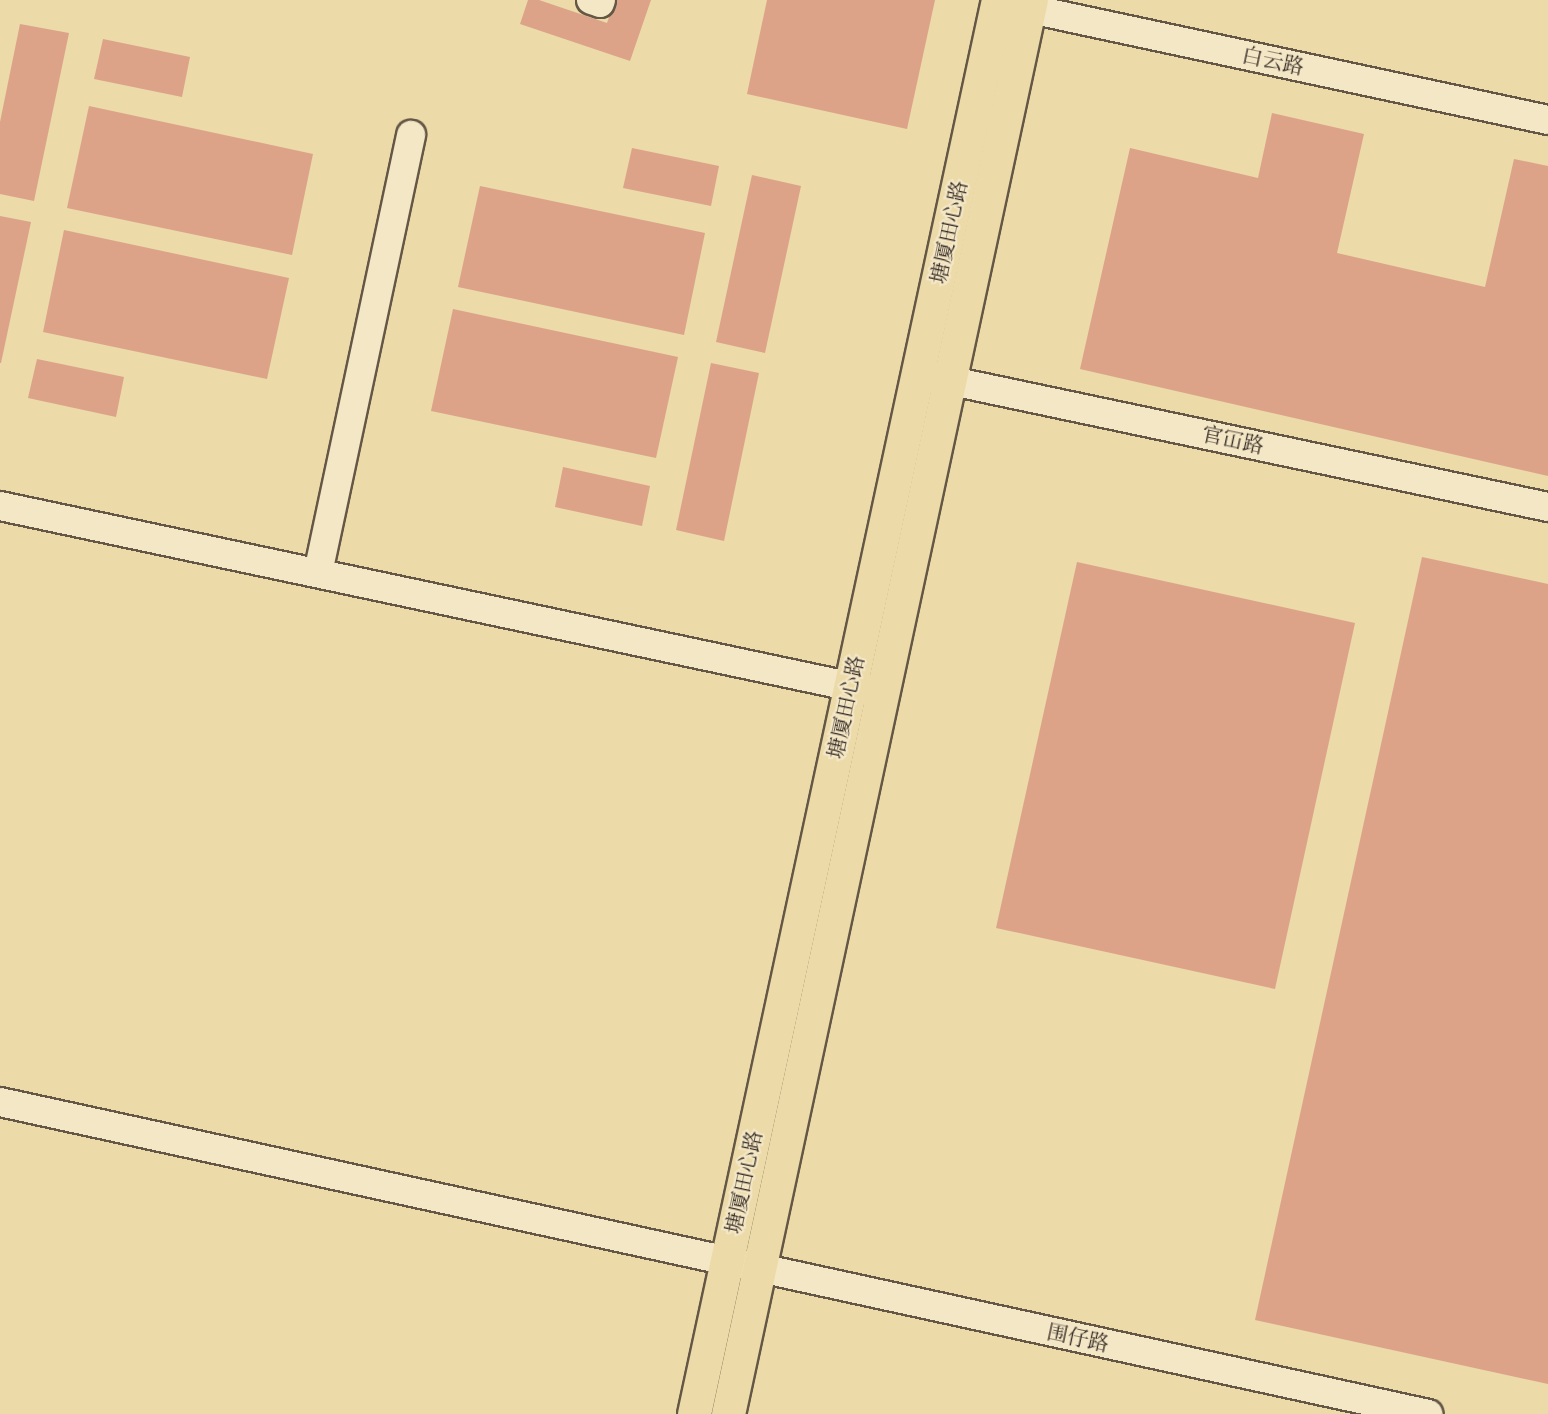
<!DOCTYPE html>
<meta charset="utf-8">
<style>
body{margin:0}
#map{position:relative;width:1548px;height:1414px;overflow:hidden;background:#ecdaa8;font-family:"EB Garamond","Noto Serif SC",serif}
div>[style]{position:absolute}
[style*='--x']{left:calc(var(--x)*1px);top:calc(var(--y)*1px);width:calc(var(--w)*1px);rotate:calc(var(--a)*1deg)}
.building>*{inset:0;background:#dca389}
.roads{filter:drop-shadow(2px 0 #645746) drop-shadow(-2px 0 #645746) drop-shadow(0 2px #645746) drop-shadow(0 -2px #645746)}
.minor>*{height:28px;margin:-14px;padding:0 14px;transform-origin:14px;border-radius:14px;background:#f3e7c6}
.major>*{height:33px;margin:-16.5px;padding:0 16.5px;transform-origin:16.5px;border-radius:16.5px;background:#ecdaa8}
span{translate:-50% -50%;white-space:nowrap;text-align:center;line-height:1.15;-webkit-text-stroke:4.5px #f3e7c6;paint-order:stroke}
.street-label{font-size:21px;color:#362b25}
</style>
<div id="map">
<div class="building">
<i style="clip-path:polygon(528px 0,539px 0,607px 23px,615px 0,651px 0,630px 61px,520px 24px)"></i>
<i style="clip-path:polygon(767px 0,935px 0,907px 129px,747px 94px)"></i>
<i style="clip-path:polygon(20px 24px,69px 33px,34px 201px,0 194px,0 122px)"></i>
<i style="clip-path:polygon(103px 39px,190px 57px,182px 97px,94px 79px)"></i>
<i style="clip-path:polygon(89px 106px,313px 154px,292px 255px,67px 208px)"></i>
<i style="clip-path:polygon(1272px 113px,1364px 134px,1337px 253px,1485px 287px,1514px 159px,1548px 166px,1548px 476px,1080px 369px,1130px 148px,1258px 178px)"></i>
<i style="clip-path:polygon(632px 148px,719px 166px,711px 206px,623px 188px)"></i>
<i style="clip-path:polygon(752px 175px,801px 186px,765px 353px,716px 342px)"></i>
<i style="clip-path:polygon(480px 186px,705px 233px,684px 335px,458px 287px)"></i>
<i style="clip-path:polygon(0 216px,31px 222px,1px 363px,0 363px)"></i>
<i style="clip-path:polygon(64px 230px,289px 278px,267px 379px,43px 332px)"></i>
<i style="clip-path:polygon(453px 309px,678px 357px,656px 458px,431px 411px)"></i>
<i style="clip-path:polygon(37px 359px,124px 377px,116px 417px,28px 398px)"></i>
<i style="clip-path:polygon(711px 363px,759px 373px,724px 541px,676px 530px)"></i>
<i style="clip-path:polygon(563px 467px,650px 486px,642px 526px,555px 507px)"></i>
<i style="clip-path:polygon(1422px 557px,1548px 584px,1548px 1384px,1255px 1320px)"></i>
<i style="clip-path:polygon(1077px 562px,1355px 623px,1275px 989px,996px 928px)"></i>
</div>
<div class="roads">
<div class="minor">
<i style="--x:591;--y:0;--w:9;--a:18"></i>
<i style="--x:600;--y:3;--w:3;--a:-72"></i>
<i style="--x:1007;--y:4;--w:553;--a:12.1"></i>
<i style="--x:928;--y:376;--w:634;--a:11.93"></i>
<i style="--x:0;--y:506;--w:891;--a:11.98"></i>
<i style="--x:318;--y:573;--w:448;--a:-78"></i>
<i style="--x:0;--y:1102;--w:1462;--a:12.32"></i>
</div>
<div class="major">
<i style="--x:694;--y:1414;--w:1446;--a:-77.87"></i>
<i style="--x:728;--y:1414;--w:1446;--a:-77.91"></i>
</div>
</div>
<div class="street-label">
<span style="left:1273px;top:61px;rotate:12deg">白云路</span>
<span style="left:949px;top:232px;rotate:-78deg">塘厦田心路</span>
<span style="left:1233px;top:440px;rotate:12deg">官冚路</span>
<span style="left:846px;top:707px;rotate:-78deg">塘厦田心路</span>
<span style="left:744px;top:1182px;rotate:-78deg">塘厦田心路</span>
<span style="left:1078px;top:1338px;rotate:12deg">围仔路</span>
</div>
</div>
